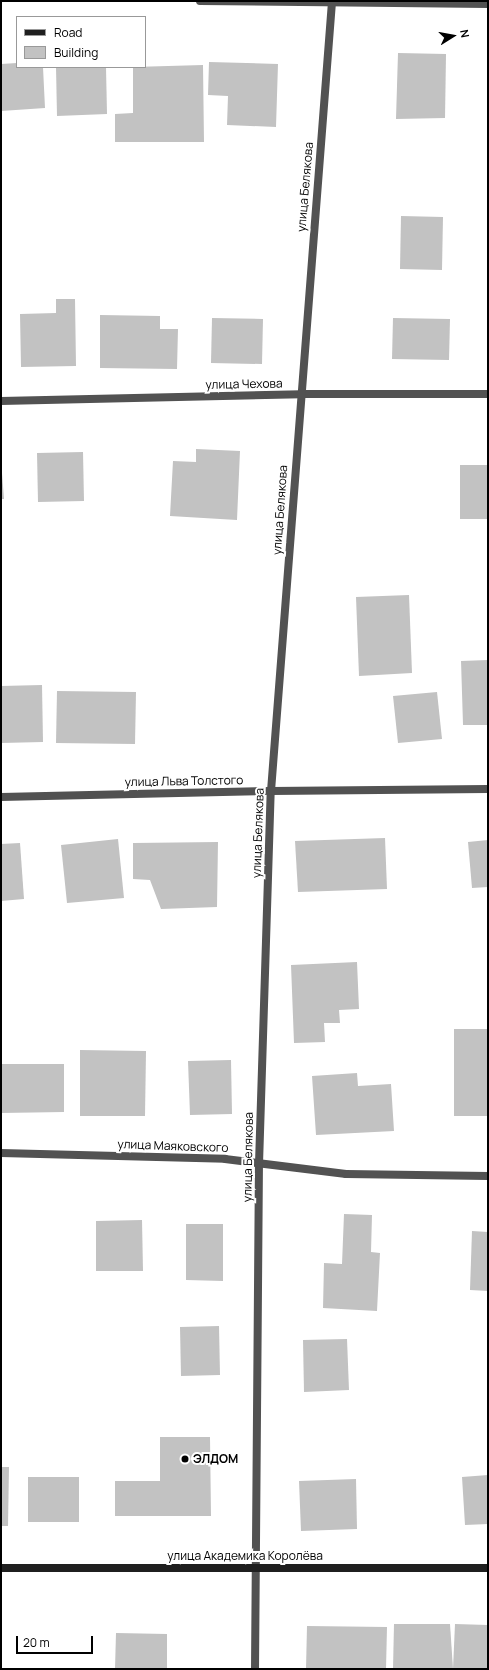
<!DOCTYPE html>
<meta charset="utf-8">
<style>
body{margin:0}
#map{position:relative;width:489px;height:1670px;overflow:hidden;background:#fff;font-family:Manrope,sans-serif}
div>[style]{position:absolute}
[style*='--x']{left:calc(var(--x)*1px);top:calc(var(--y)*1px);width:calc(var(--w)*1px);rotate:calc(var(--a)*1deg)}
.building>*{inset:0;background:#c2c2c2}
.street>*{height:8px;margin:-4px;padding:0 4px;transform-origin:4px;border-radius:4px;background:#525252}
.secondary>*{height:8px;margin:-4px;padding:0 4px;transform-origin:4px;border-radius:4px;background:#1f1f1f}
.dots>*{width:11px;height:11px;translate:-50% -50%;box-sizing:border-box;border:2px solid #fff;border-radius:50%}
span{translate:-50% -50%;white-space:nowrap;text-align:center;line-height:1.15;-webkit-text-stroke:4px #fff;paint-order:stroke}
.street-label{font-size:12px;color:#000}
.poi-label{font-size:12px;color:#000;font-weight:700}
.left{translate:0 -50%;text-align:left}
.frame{position:absolute;inset:0;border:2px solid #000;pointer-events:none}
.legend{position:absolute;left:16px;top:16px;width:130px;height:52px;box-sizing:border-box;background:#fff;border:1px solid #999;margin:0;padding:5px 7px;list-style:none;font-size:12px;color:#000}
.legend li{display:flex;align-items:center;gap:8px;height:20px}
.legend b{width:20px;border:1px solid #999}
.north{position:absolute;left:433px;top:16px;width:40px;height:40px;-webkit-text-stroke:3px #fff;paint-order:stroke;rotate:79deg;font-size:11px;font-weight:700;line-height:16px;text-align:center;color:#000}
.north::after{content:'';display:block;margin:auto;width:14px;height:18px;background:#000;clip-path:polygon(50% 0,100% 100%,50% 72%,0 100%)}
.scale{position:absolute;left:16px;top:1636px;width:77px;height:18px;box-sizing:border-box;border:2px solid #000;border-top:0;padding-left:5px;font-size:12px;line-height:14px;white-space:nowrap;color:#000;-webkit-text-stroke:3px #fff;paint-order:stroke}
</style>
<div id="map">
<div class="building">
<i style="clip-path:polygon(398px 53px,446px 54px,445px 118px,396px 119px)"></i>
<i style="clip-path:polygon(209px 62px,278px 64px,276px 127px,227px 125px,228px 96px,208px 95px)"></i>
<i style="clip-path:polygon(17px 63px,17px 67px,43px 67px,45px 108px,1px 111px,1px 64px)"></i>
<i style="clip-path:polygon(203px 65px,204px 142px,115px 142px,115px 114px,133px 113px,133px 67px)"></i>
<i style="clip-path:polygon(56px 67px,106px 67px,107px 114px,57px 116px)"></i>
<i style="clip-path:polygon(401px 216px,443px 217px,442px 270px,400px 269px)"></i>
<i style="clip-path:polygon(56px 299px,75px 299px,76px 366px,21px 367px,20px 314px,56px 313px)"></i>
<i style="clip-path:polygon(100px 315px,160px 316px,160px 329px,178px 329px,177px 369px,100px 368px)"></i>
<i style="clip-path:polygon(212px 318px,263px 319px,262px 364px,211px 363px)"></i>
<i style="clip-path:polygon(393px 318px,450px 319px,449px 360px,392px 359px)"></i>
<i style="clip-path:polygon(196px 449px,240px 451px,237px 520px,170px 516px,173px 461px,196px 462px)"></i>
<i style="clip-path:polygon(83px 452px,84px 501px,38px 502px,37px 453px)"></i>
<i style="clip-path:polygon(1px 460px,4px 499px,1px 499px)"></i>
<i style="clip-path:polygon(460px 465px,488px 465px,488px 519px,460px 519px)"></i>
<i style="clip-path:polygon(409px 595px,412px 673px,359px 676px,356px 597px)"></i>
<i style="clip-path:polygon(488px 660px,488px 725px,463px 725px,461px 661px)"></i>
<i style="clip-path:polygon(42px 685px,43px 742px,1px 743px,1px 686px)"></i>
<i style="clip-path:polygon(57px 691px,136px 692px,135px 744px,56px 743px)"></i>
<i style="clip-path:polygon(437px 692px,442px 739px,398px 743px,393px 696px)"></i>
<i style="clip-path:polygon(385px 838px,387px 889px,298px 892px,295px 841px)"></i>
<i style="clip-path:polygon(118px 839px,124px 898px,67px 903px,61px 845px)"></i>
<i style="clip-path:polygon(488px 840px,488px 887px,472px 888px,468px 842px)"></i>
<i style="clip-path:polygon(218px 842px,217px 907px,161px 909px,150px 880px,133px 879px,133px 843px)"></i>
<i style="clip-path:polygon(20px 843px,24px 899px,1px 901px,1px 844px)"></i>
<i style="clip-path:polygon(357px 962px,359px 1009px,339px 1010px,340px 1023px,324px 1023px,325px 1042px,294px 1043px,291px 965px)"></i>
<i style="clip-path:polygon(454px 1029px,488px 1029px,488px 1116px,454px 1116px)"></i>
<i style="clip-path:polygon(80px 1050px,146px 1051px,145px 1116px,80px 1116px)"></i>
<i style="clip-path:polygon(231px 1060px,232px 1114px,190px 1115px,188px 1061px)"></i>
<i style="clip-path:polygon(1px 1064px,64px 1064px,64px 1112px,1px 1113px)"></i>
<i style="clip-path:polygon(357px 1073px,358px 1086px,391px 1084px,394px 1131px,316px 1135px,312px 1076px)"></i>
<i style="clip-path:polygon(344px 1214px,372px 1215px,371px 1252px,380px 1253px,377px 1311px,323px 1308px,324px 1263px,342px 1264px)"></i>
<i style="clip-path:polygon(142px 1220px,143px 1271px,96px 1271px,96px 1221px)"></i>
<i style="clip-path:polygon(186px 1224px,223px 1224px,223px 1281px,186px 1280px)"></i>
<i style="clip-path:polygon(472px 1231px,488px 1232px,488px 1291px,470px 1290px)"></i>
<i style="clip-path:polygon(219px 1326px,220px 1375px,181px 1376px,180px 1327px)"></i>
<i style="clip-path:polygon(347px 1339px,349px 1390px,304px 1392px,303px 1340px)"></i>
<i style="clip-path:polygon(160px 1437px,210px 1437px,211px 1516px,115px 1516px,115px 1481px,160px 1481px)"></i>
<i style="clip-path:polygon(1px 1467px,9px 1467px,8px 1526px,1px 1526px)"></i>
<i style="clip-path:polygon(488px 1475px,488px 1524px,465px 1525px,462px 1477px)"></i>
<i style="clip-path:polygon(28px 1477px,79px 1477px,79px 1522px,28px 1522px)"></i>
<i style="clip-path:polygon(356px 1479px,357px 1529px,301px 1531px,299px 1481px)"></i>
<i style="clip-path:polygon(394px 1624px,450px 1624px,453px 1669px,393px 1669px)"></i>
<i style="clip-path:polygon(455px 1624px,488px 1625px,488px 1669px,453px 1669px)"></i>
<i style="clip-path:polygon(307px 1626px,387px 1627px,386px 1669px,306px 1669px)"></i>
<i style="clip-path:polygon(116px 1633px,167px 1634px,167px 1669px,115px 1669px)"></i>
</div>
<div class="street">
<i style="--x:200;--y:1;--w:288;--a:0.6"></i>
<i style="--x:1;--y:401;--w:300;--a:-1.3"></i>
<i style="--x:301;--y:394;--w:187;--a:0"></i>
<i style="--x:1;--y:797;--w:270;--a:-1.3"></i>
<i style="--x:271;--y:791;--w:217;--a:-0.5"></i>
<i style="--x:1;--y:1153;--w:224;--a:1.5"></i>
<i style="--x:225;--y:1159;--w:122;--a:7.1"></i>
<i style="--x:346;--y:1174;--w:142;--a:0.8"></i>
<i style="--x:255;--y:1669;--w:505;--a:-89.55"></i>
<i style="--x:259;--y:1164;--w:373;--a:-88.2"></i>
<i style="--x:271;--y:791;--w:792;--a:-85.58"></i>
</div>
<div class="secondary">
<i style="--x:1;--y:1568;--w:487;--a:0"></i>
</div>
<div class="dots">
<i style="left:185px;top:1459px;background:#000"></i>
</div>
<div class="street-label">
<span style="left:305px;top:187px;rotate:-85deg">улица Белякова</span>
<span style="left:244px;top:384px;rotate:-1deg">улица Чехова</span>
<span style="left:280px;top:510px;rotate:-86deg">улица Белякова</span>
<span style="left:184px;top:781px;rotate:-1deg">улица Льва Толстого</span>
<span style="left:258px;top:833px;rotate:-88deg">улица Белякова</span>
<span style="left:173px;top:1146px;rotate:2deg">улица Маяковского</span>
<span style="left:248px;top:1157px;rotate:-89deg">улица Белякова</span>
<span style="left:245px;top:1556px">улица Академика Королёва</span>
</div>
<div class="poi-label">
<span class="left" style="left:193px;top:1459px">ЭЛДОМ</span>
</div>
<div class="frame"></div>
<ul class="legend">
<li><b style="height:5px;background:#1f1f1f"></b>Road</li>
<li><b style="height:11px;background:#c2c2c2"></b>Building</li>
</ul>
<div class="north">N</div>
<div class="scale">20 m</div>
</div>
